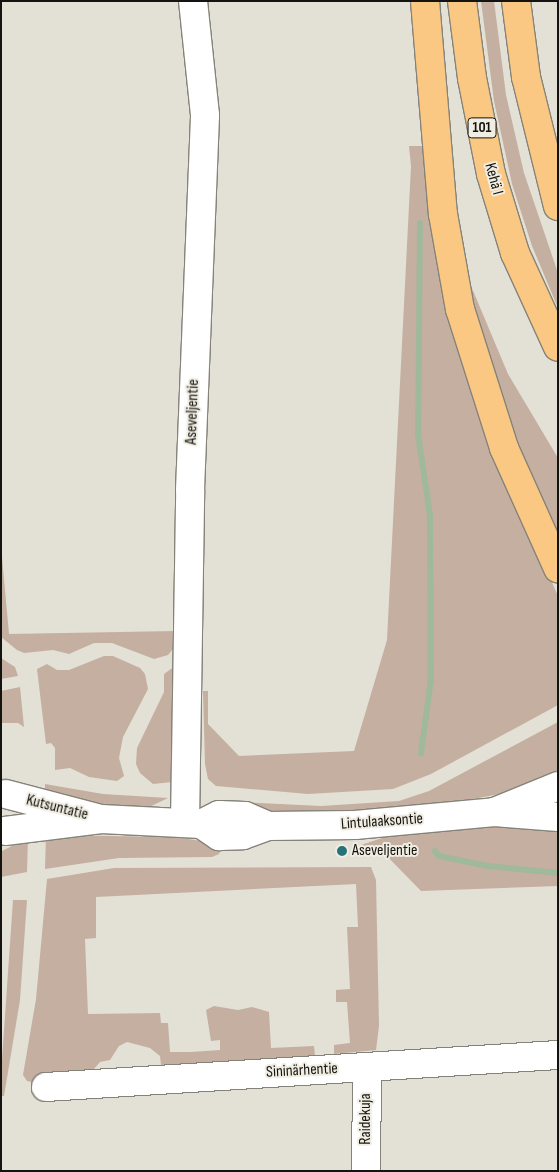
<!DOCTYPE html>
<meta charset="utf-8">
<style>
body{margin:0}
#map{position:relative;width:559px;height:1172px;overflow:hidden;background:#e3e0d5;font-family:"Sofia Sans Condensed",sans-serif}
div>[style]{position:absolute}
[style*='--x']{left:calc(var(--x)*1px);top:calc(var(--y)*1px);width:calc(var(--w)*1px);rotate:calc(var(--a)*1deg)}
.green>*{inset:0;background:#c5afa1}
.stream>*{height:6px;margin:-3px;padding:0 3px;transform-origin:3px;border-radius:3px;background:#a0b99b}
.roads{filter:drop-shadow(1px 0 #858379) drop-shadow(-1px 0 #858379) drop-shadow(0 1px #858379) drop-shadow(0 -1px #858379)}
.minor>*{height:28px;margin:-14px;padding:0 14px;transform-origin:14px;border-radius:14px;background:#fff}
.highway>*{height:28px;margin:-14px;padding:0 14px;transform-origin:14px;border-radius:14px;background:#fac882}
.dots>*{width:14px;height:14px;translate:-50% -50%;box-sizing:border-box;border:2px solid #f0ede2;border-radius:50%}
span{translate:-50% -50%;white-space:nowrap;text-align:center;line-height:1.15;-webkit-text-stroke:4px #f0ede2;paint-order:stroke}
.shield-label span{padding:1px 4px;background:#f0ede2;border:1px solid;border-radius:4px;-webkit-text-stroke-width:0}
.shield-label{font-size:15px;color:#14130f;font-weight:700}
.street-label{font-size:16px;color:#14130f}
.poi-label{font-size:16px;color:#14130f}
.left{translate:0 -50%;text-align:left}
.frame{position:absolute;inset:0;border:2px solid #14130f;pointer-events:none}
</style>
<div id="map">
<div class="green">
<i style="clip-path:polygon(481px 1px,494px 1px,506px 95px,524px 173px,558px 273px,558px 308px,532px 246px,512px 184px,494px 101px)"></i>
<i style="clip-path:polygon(409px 146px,424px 146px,511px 490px,558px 596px,558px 705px,431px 774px,393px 789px,308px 794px,216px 786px,208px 779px,205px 764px,203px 691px,208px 691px,208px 724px,239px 756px,354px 751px,387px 640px,411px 166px)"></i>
<i style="clip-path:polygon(466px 274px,508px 374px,558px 458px,558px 550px,513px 447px,476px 329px)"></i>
<i style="clip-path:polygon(1px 546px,9px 634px,176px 631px,173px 649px,168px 655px,154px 659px,112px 643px,94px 643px,69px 654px,53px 650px,24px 653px,17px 650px,1px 637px)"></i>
<i style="clip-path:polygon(104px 656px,113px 656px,140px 668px,145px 674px,148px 689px,123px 737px,119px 758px,124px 776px,117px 781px,89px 777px,70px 768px,55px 770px,55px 748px,51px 743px,46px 744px,37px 669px,47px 664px,57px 670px,69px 670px)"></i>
<i style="clip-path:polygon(1px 658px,15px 667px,18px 676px,1px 679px)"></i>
<i style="clip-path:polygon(175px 666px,172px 782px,153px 784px,140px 773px,136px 764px,137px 748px,164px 692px,164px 674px)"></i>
<i style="clip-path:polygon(20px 687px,24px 727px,18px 723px,1px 723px,1px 691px)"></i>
<i style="clip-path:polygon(558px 722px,558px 769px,548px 777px,515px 791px,436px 806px,371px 812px,276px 813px,251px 809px,239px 802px,321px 806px,399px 801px,429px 791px)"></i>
<i style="clip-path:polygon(45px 784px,103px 794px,168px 798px,145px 809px,87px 804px,45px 798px)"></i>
<i style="clip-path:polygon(517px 823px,558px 831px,558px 886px,421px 891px,380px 849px,361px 849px,361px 845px,400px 832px)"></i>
<i style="clip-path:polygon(46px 835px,174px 837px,223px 844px,219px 854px,212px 857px,119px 858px,45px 869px)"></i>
<i style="clip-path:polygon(28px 838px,27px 872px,1px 877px,2px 851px)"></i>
<i style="clip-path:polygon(371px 867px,376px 880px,379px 1026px,376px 1050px,334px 1054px,334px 1045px,350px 1043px,347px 1002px,336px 1002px,336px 990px,350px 989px,347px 927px,358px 927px,356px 884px,96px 897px,96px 938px,85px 939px,88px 1014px,160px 1013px,161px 1023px,168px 1023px,170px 1052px,191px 1052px,220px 1050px,220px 1040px,211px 1041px,206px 1010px,214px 1006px,238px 1010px,252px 1007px,269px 1012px,271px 1048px,314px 1046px,315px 1056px,161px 1065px,160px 1056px,150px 1048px,127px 1042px,119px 1046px,110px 1060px,100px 1062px,93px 1070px,36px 1083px,27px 1081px,23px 1075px,36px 999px,47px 879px,114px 868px)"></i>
<i style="clip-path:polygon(13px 900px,27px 900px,20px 1000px,4px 1096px,1px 1096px,1px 1074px)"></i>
</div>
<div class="stream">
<i style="--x:420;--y:223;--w:211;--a:90.5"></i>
<i style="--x:418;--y:434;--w:82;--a:81.6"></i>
<i style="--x:430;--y:515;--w:164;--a:89.7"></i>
<i style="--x:431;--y:679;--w:75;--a:97.7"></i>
<i style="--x:435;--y:851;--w:6;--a:51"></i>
<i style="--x:439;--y:856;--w:50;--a:11.5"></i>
<i style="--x:488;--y:866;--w:70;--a:5.7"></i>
</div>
<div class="roads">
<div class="minor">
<i style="--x:6;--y:794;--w:94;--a:14.8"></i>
<i style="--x:497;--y:811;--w:66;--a:-22.3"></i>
<i style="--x:185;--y:823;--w:333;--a:-89.1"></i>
<i style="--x:190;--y:490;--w:375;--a:-87.7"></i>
<i style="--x:205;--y:115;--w:115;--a:-96"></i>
<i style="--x:201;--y:824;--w:20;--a:-27"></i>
<i style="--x:219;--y:815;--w:26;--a:2"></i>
<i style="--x:245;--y:816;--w:25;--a:23"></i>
<i style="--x:5;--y:831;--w:97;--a:-7.1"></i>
<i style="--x:101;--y:819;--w:100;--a:2.9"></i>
<i style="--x:201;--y:824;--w:22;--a:34"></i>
<i style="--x:219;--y:836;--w:24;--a:-2"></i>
<i style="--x:243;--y:835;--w:27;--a:-20"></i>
<i style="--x:268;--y:826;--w:87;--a:-0.7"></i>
<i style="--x:355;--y:825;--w:140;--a:-5.3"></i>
<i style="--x:494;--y:812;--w:64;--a:4.5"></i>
<i style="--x:46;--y:1087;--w:513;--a:-3.58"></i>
<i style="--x:366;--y:1171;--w:104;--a:-89.4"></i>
</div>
<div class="highway">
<i style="--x:425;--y:1;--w:214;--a:85.2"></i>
<i style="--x:443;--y:214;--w:97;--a:79.9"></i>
<i style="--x:460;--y:309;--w:146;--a:72.4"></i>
<i style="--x:504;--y:448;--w:132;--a:65.8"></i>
<i style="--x:462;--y:1;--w:78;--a:82.6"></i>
<i style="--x:472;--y:78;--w:98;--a:78.8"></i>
<i style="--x:491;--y:174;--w:83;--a:73.1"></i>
<i style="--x:515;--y:253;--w:103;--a:65.4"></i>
<i style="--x:516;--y:1;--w:77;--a:82.5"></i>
<i style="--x:526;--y:77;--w:133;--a:76.1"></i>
</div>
</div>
<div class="dots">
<i style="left:342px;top:851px;background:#27717a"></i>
</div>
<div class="shield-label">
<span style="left:482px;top:128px">101</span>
</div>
<div class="street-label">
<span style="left:493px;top:179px;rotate:75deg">Kehä I</span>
<span style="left:193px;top:412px;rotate:-88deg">Aseveljentie</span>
<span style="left:57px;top:808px;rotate:14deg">Kutsuntatie</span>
<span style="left:382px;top:822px;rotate:-4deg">Lintulaaksontie</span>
<span style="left:302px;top:1071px;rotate:-3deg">Sininärhentie</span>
<span style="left:366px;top:1119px;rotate:-90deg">Raidekuja</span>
</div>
<div class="poi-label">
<span class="left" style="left:352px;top:851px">Aseveljentie</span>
</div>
<div class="frame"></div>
</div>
